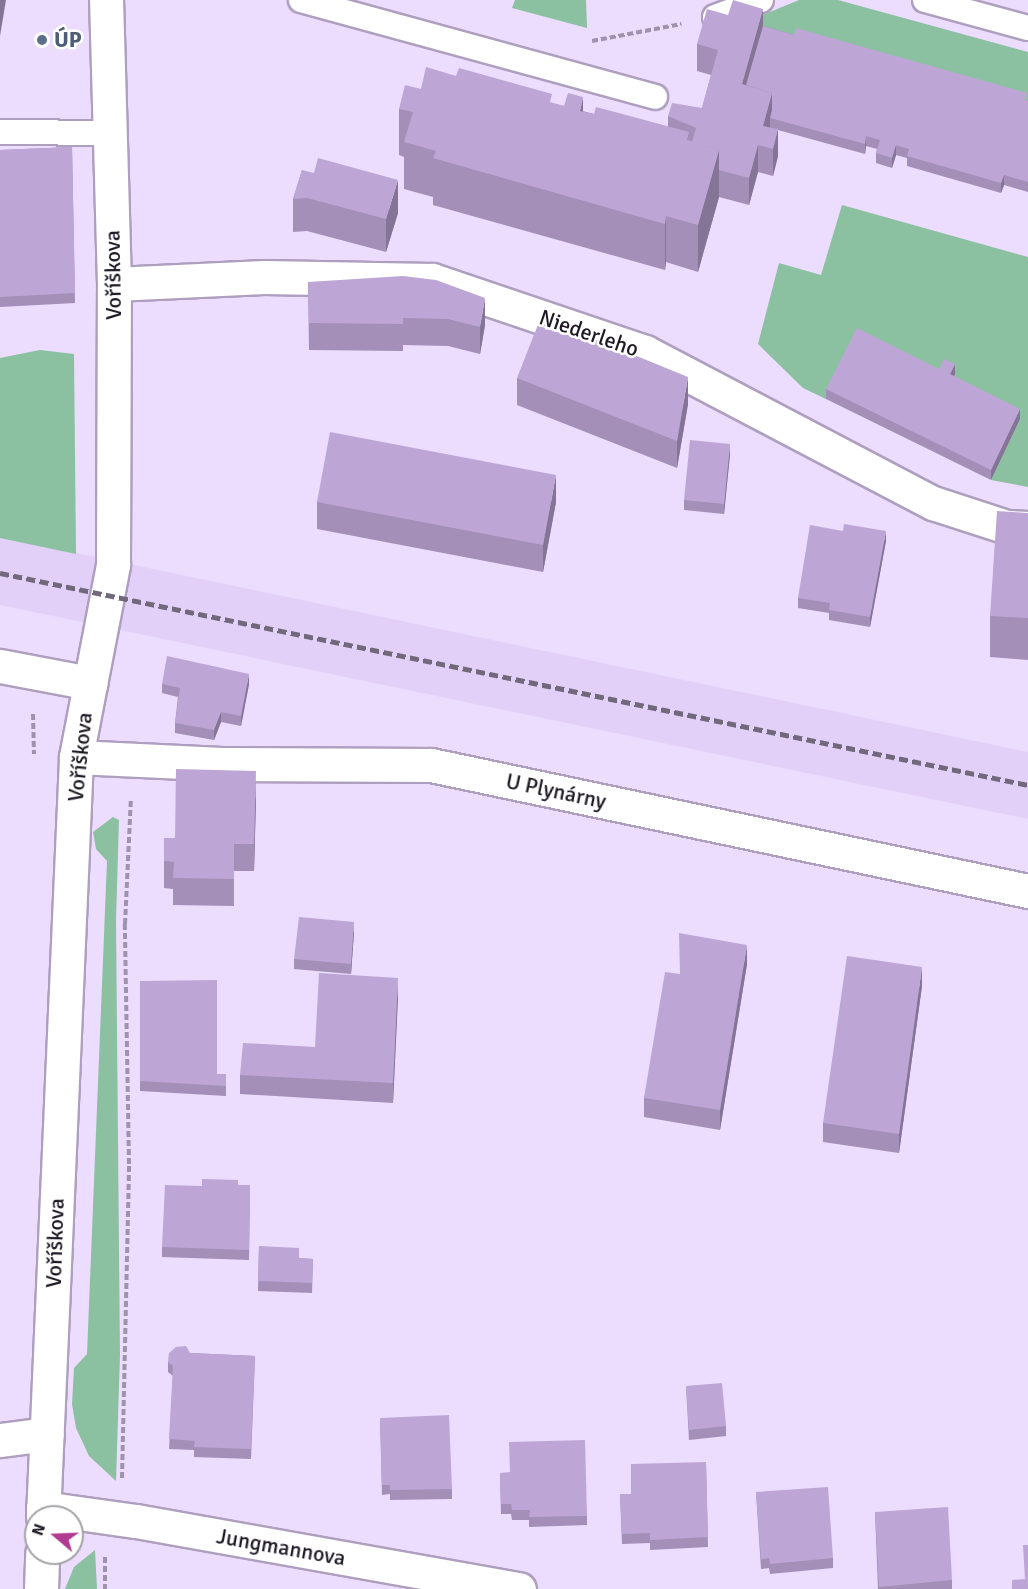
<!DOCTYPE html>
<meta charset="utf-8">
<style>
body{margin:0}
#map{position:relative;width:1028px;height:1589px;overflow:hidden;background:#ecdcfe;font-family:Signika,sans-serif}
div>[style]{position:absolute}
[style*='--x']{left:calc(var(--x)*1px);top:calc(var(--y)*1px);width:calc(var(--w)*1px);rotate:calc(var(--a)*1deg)}
.built>*{inset:0;background:#e3d0f9}
.green>*{inset:0;background:#8bc0a1}
.path>*{height:4px;margin-top:-2px;transform-origin:0;background:repeating-linear-gradient(90deg,#9e92ac 0 6px,transparent 0 9px)}
.roads{filter:drop-shadow(2px 0 #ae9fbf) drop-shadow(-2px 0 #ae9fbf) drop-shadow(0 2px #ae9fbf) drop-shadow(0 -2px #ae9fbf)}
.service>*{height:24px;margin:-12px;padding:0 12px;transform-origin:12px;border-radius:12px;background:#fff}
.minor>*{height:33px;margin:-16.5px;padding:0 16.5px;transform-origin:16.5px;border-radius:16.5px;background:#fff}
.rail>*{height:4.5px;margin-top:-2.25px;transform-origin:0;background:repeating-linear-gradient(90deg,#71687c 0 9px,transparent 0 13.5px)}
.wall>*{inset:0;background:#a38fb7}
.shaded-wall>*{inset:0;background:#847495}
.building>*{inset:0;background:#bda6d5}
.dots>*{width:16px;height:16px;translate:-50% -50%;box-sizing:border-box;border:3px solid #fff;border-radius:50%}
span{translate:-50% -50%;white-space:nowrap;text-align:center;line-height:1.15;-webkit-text-stroke:5px #fff;paint-order:stroke}
.service-label{font-size:22px;color:#4e5e75;font-weight:700}
.left{translate:0 -50%;text-align:left}
.street-label{font-size:22px;color:#1e1924}
.north{position:absolute;left:24px;top:1505px;width:60px;height:60px;box-sizing:border-box;background:#fff;border:2px solid #a5a3a7;border-radius:50%;rotate:289deg;font-size:16px;font-weight:700;line-height:24px;text-align:center;color:#1e1924}
.north::after{content:'';display:block;margin:auto;width:21px;height:27px;background:#b13b91;clip-path:polygon(50% 0,100% 100%,50% 72%,0 100%)}
</style>
<div id="map">
<div class="built">
<i style="clip-path:polygon(0 537px,1028px 752px,1028px 819px,0 605px)"></i>
</div>
<div class="green">
<i style="clip-path:polygon(515px 0,586px 0,587px 28px,512px 8px)"></i>
<i style="clip-path:polygon(799px 0,838px 0,1028px 52px,1028px 111px,733px 27px)"></i>
<i style="clip-path:polygon(842px 205px,1028px 257px,1028px 487px,991px 480px,1020px 419px,857px 338px,826px 399px,803px 388px,758px 344px,779px 263px,821px 275px)"></i>
<i style="clip-path:polygon(40px 350px,74px 354px,76px 554px,0 538px,0 358px)"></i>
<i style="clip-path:polygon(113px 817px,119px 820px,116px 920px,120px 1355px,116px 1481px,89px 1456px,76px 1428px,72px 1404px,74px 1368px,87px 1354px,107px 861px,96px 849px,93px 832px)"></i>
<i style="clip-path:polygon(95px 1550px,97px 1589px,65px 1589px,74px 1567px)"></i>
</div>
<div class="path">
<i style="--x:592;--y:41;--w:91;--a:-10.8"></i>
<i style="--x:33;--y:714;--w:40;--a:88.6"></i>
<i style="--x:122;--y:1478;--w:314;--a:-88.7"></i>
<i style="--x:129;--y:1164;--w:240;--a:-91"></i>
<i style="--x:125;--y:924;--w:125;--a:-87.3"></i>
<i style="--x:105;--y:1557;--w:32;--a:90"></i>
</div>
<div class="roads">
<div class="service">
<i style="--x:301;--y:0;--w:367;--a:15.3"></i>
<i style="--x:925;--y:0;--w:107;--a:15.2"></i>
<i style="--x:715;--y:17;--w:49;--a:-20.3"></i>
<i style="--x:0;--y:132;--w:110;--a:0.5"></i>
</div>
<div class="minor">
<i style="--x:114;--y:284;--w:150;--a:-2.7"></i>
<i style="--x:264;--y:277;--w:168;--a:1"></i>
<i style="--x:432;--y:280;--w:225;--a:18.7"></i>
<i style="--x:645;--y:352;--w:325;--a:27.7"></i>
<i style="--x:933;--y:503;--w:78;--a:18"></i>
<i style="--x:1007;--y:527;--w:21;--a:3"></i>
<i style="--x:0;--y:666;--w:92;--a:10.7"></i>
<i style="--x:76;--y:757;--w:151;--a:2.7"></i>
<i style="--x:227;--y:764;--w:204;--a:0.3"></i>
<i style="--x:431;--y:765;--w:610;--a:11.92"></i>
<i style="--x:0;--y:1440;--w:47;--a:-7.3"></i>
<i style="--x:43;--y:1508;--w:94;--a:8"></i>
<i style="--x:136;--y:1521;--w:389;--a:10.1"></i>
<i style="--x:43;--y:1517;--w:761;--a:-87.51"></i>
<i style="--x:76;--y:757;--w:196;--a:-79.1"></i>
<i style="--x:113;--y:565;--w:281;--a:-89.8"></i>
<i style="--x:114;--y:284;--w:284;--a:-91.6"></i>
<i style="--x:41;--y:1589;--w:36;--a:-88"></i>
</div>
</div>
<div class="rail">
<i style="--x:0;--y:573;--w:1050;--a:11.65"></i>
</div>
<div class="wall">
<i style="clip-path:polygon(763px 26px,1028px 101px,1028px 192px,1004px 185px,1001px 193px,907px 166px,907px 158px,896px 155px,892px 168px,876px 163px,876px 153px,877px 149px,866px 146px,865px 154px,778px 130px,778px 156px,773px 176px,758px 172px,749px 205px,719px 197px,698px 272px,666px 262px,665px 270px,433px 205px,433px 197px,404px 189px,404px 157px,399px 155px,399px 109px,421px 89px,552px 103px,594px 114px,668px 127px,668px 116px,702px 108px,711px 75px,697px 71px,697px 44px)"></i>
<i style="clip-path:polygon(72px 147px,75px 303px,0 307px,0 150px)"></i>
<i style="clip-path:polygon(302px 170px,398px 213px,386px 252px,307px 231px,293px 232px,293px 199px)"></i>
<i style="clip-path:polygon(308px 282px,485px 325px,480px 354px,448px 346px,403px 345px,403px 351px,309px 350px)"></i>
<i style="clip-path:polygon(939px 369px,955px 374px,954px 376px,1020px 419px,991px 480px,826px 399px,826px 389px)"></i>
<i style="clip-path:polygon(517px 378px,688px 404px,677px 468px,517px 405px)"></i>
<i style="clip-path:polygon(730px 454px,724px 514px,684px 510px,684px 500px)"></i>
<i style="clip-path:polygon(317px 502px,556px 502px,543px 572px,317px 529px)"></i>
<i style="clip-path:polygon(1028px 513px,1028px 660px,990px 657px,990px 616px)"></i>
<i style="clip-path:polygon(886px 541px,870px 627px,829px 620px,829px 613px,798px 608px,798px 598px)"></i>
<i style="clip-path:polygon(162px 684px,249px 684px,241px 726px,221px 722px,214px 740px,175px 733px,175px 723px,178px 697px,162px 693px)"></i>
<i style="clip-path:polygon(256px 798px,254px 871px,234px 871px,234px 906px,173px 905px,173px 889px,164px 888px,164px 838px,175px 838px)"></i>
<i style="clip-path:polygon(354px 932px,351px 974px,294px 969px,294px 959px)"></i>
<i style="clip-path:polygon(747px 964px,720px 1130px,644px 1117px,644px 1098px,679px 974px)"></i>
<i style="clip-path:polygon(140px 981px,217px 1074px,226px 1074px,226px 1096px,140px 1091px)"></i>
<i style="clip-path:polygon(922px 986px,899px 1153px,823px 1142px,823px 1123px)"></i>
<i style="clip-path:polygon(398px 997px,393px 1103px,240px 1094px,240px 1075px,315px 1047px)"></i>
<i style="clip-path:polygon(250px 1185px,249px 1260px,162px 1257px,162px 1247px,202px 1186px)"></i>
<i style="clip-path:polygon(259px 1246px,299px 1258px,313px 1259px,312px 1293px,258px 1291px)"></i>
<i style="clip-path:polygon(190px 1353px,255px 1356px,251px 1459px,194px 1457px,194px 1450px,169px 1449px,173px 1376px,168px 1372px,168px 1362px)"></i>
<i style="clip-path:polygon(686px 1386px,726px 1426px,726px 1436px,689px 1440px)"></i>
<i style="clip-path:polygon(380px 1418px,452px 1489px,452px 1499px,390px 1500px,390px 1494px,382px 1495px)"></i>
<i style="clip-path:polygon(706px 1462px,708px 1547px,650px 1550px,650px 1543px,622px 1544px,620px 1494px,631px 1494px)"></i>
<i style="clip-path:polygon(500px 1473px,587px 1516px,587px 1525px,529px 1527px,529px 1520px,512px 1520px,511px 1514px,501px 1514px)"></i>
<i style="clip-path:polygon(756px 1492px,833px 1558px,833px 1568px,770px 1574px,769px 1568px,761px 1569px)"></i>
<i style="clip-path:polygon(875px 1512px,952px 1580px,952px 1589px,878px 1589px)"></i>
</div>
<div class="shaded-wall">
<i style="clip-path:polygon(0 0,6px 0,0 36px)"></i>
<i style="clip-path:polygon(763px 9px,763px 36px,745px 102px,742px 84px)"></i>
<i style="clip-path:polygon(772px 93px,772px 118px,770px 118px,770px 127px,765px 147px,763px 126px)"></i>
<i style="clip-path:polygon(583px 97px,583px 144px,580px 111px)"></i>
<i style="clip-path:polygon(778px 129px,778px 156px,773px 176px,773px 149px)"></i>
<i style="clip-path:polygon(866px 136px,866px 146px,865px 154px,865px 144px)"></i>
<i style="clip-path:polygon(758px 145px,758px 172px,749px 205px,749px 178px)"></i>
<i style="clip-path:polygon(896px 145px,896px 155px,892px 168px,892px 158px)"></i>
<i style="clip-path:polygon(719px 150px,719px 197px,698px 272px,698px 225px)"></i>
<i style="clip-path:polygon(1004px 175px,1004px 185px,1001px 193px,1001px 183px)"></i>
<i style="clip-path:polygon(398px 180px,398px 213px,386px 252px,386px 219px)"></i>
<i style="clip-path:polygon(666px 216px,666px 262px,665px 270px,665px 224px)"></i>
<i style="clip-path:polygon(485px 298px,485px 325px,480px 354px,480px 327px)"></i>
<i style="clip-path:polygon(955px 364px,955px 374px,950px 384px,950px 374px)"></i>
<i style="clip-path:polygon(688px 377px,688px 404px,677px 468px,677px 441px)"></i>
<i style="clip-path:polygon(1020px 409px,1020px 419px,991px 480px,991px 470px)"></i>
<i style="clip-path:polygon(730px 444px,730px 454px,724px 514px,724px 504px)"></i>
<i style="clip-path:polygon(556px 475px,556px 502px,543px 572px,543px 545px)"></i>
<i style="clip-path:polygon(886px 531px,886px 541px,870px 627px,870px 617px)"></i>
<i style="clip-path:polygon(249px 674px,249px 684px,241px 726px,241px 716px)"></i>
<i style="clip-path:polygon(221px 712px,221px 722px,214px 740px,214px 730px)"></i>
<i style="clip-path:polygon(256px 771px,256px 798px,254px 871px,254px 844px)"></i>
<i style="clip-path:polygon(354px 922px,354px 932px,351px 974px,351px 964px)"></i>
<i style="clip-path:polygon(747px 945px,747px 964px,720px 1130px,720px 1110px)"></i>
<i style="clip-path:polygon(922px 967px,922px 986px,899px 1153px,899px 1134px)"></i>
<i style="clip-path:polygon(398px 978px,398px 997px,393px 1103px,393px 1083px)"></i>
</div>
<div class="building">
<i style="clip-path:polygon(733px 0,763px 9px,742px 84px,772px 93px,763px 126px,778px 129px,773px 149px,758px 145px,749px 178px,719px 170px,719px 150px,692px 142px,696px 128px,668px 116px,672px 103px,702px 108px,718px 50px,697px 44px,707px 9px,728px 15px)"></i>
<i style="clip-path:polygon(763px 26px,794px 35px,796px 28px,1027px 93px,1025px 100px,1028px 101px,1028px 182px,1004px 175px,1001px 183px,907px 156px,909px 149px,896px 145px,892px 158px,876px 153px,880px 140px,866px 136px,865px 144px,770px 118px,772px 110px,772px 93px,746px 85px)"></i>
<i style="clip-path:polygon(426px 67px,456px 76px,459px 68px,552px 94px,550px 102px,564px 106px,568px 93px,583px 97px,580px 111px,594px 114px,596px 107px,689px 132px,687px 140px,719px 150px,698px 225px,666px 216px,665px 224px,433px 158px,436px 151px,404px 142px,413px 112px,399px 109px,405px 85px,421px 89px)"></i>
<i style="clip-path:polygon(72px 147px,75px 293px,0 297px,0 150px)"></i>
<i style="clip-path:polygon(318px 158px,398px 180px,386px 219px,307px 198px,293px 199px,302px 170px,314px 173px)"></i>
<i style="clip-path:polygon(403px 276px,436px 280px,485px 298px,480px 327px,448px 319px,403px 318px,403px 324px,309px 323px,308px 282px)"></i>
<i style="clip-path:polygon(541px 317px,688px 377px,677px 441px,517px 378px)"></i>
<i style="clip-path:polygon(857px 328px,939px 369px,944px 359px,955px 364px,950px 374px,1020px 409px,991px 470px,826px 389px)"></i>
<i style="clip-path:polygon(330px 432px,556px 475px,543px 545px,317px 502px)"></i>
<i style="clip-path:polygon(690px 440px,730px 444px,724px 504px,684px 500px)"></i>
<i style="clip-path:polygon(997px 511px,1028px 513px,1028px 618px,990px 616px)"></i>
<i style="clip-path:polygon(844px 524px,886px 531px,870px 617px,829px 610px,830px 603px,798px 598px,810px 525px,843px 531px)"></i>
<i style="clip-path:polygon(167px 656px,249px 674px,241px 716px,221px 712px,214px 730px,175px 723px,180px 688px,162px 684px)"></i>
<i style="clip-path:polygon(176px 769px,256px 771px,254px 844px,234px 844px,234px 879px,173px 878px,174px 862px,164px 861px,164px 838px,175px 838px)"></i>
<i style="clip-path:polygon(299px 917px,354px 922px,351px 964px,294px 959px)"></i>
<i style="clip-path:polygon(679px 933px,747px 945px,720px 1110px,644px 1098px,665px 972px,680px 974px)"></i>
<i style="clip-path:polygon(847px 956px,922px 967px,899px 1134px,823px 1123px)"></i>
<i style="clip-path:polygon(319px 973px,398px 978px,393px 1083px,240px 1075px,243px 1043px,315px 1047px)"></i>
<i style="clip-path:polygon(217px 980px,217px 1074px,226px 1074px,226px 1086px,140px 1081px,140px 981px)"></i>
<i style="clip-path:polygon(202px 1179px,238px 1180px,238px 1185px,250px 1185px,249px 1250px,162px 1247px,165px 1185px,202px 1186px)"></i>
<i style="clip-path:polygon(259px 1246px,299px 1248px,299px 1258px,313px 1259px,312px 1283px,258px 1281px)"></i>
<i style="clip-path:polygon(186px 1346px,190px 1353px,255px 1356px,251px 1449px,194px 1447px,195px 1441px,169px 1439px,173px 1366px,168px 1362px,169px 1353px,176px 1347px)"></i>
<i style="clip-path:polygon(722px 1383px,726px 1426px,689px 1430px,686px 1386px)"></i>
<i style="clip-path:polygon(449px 1415px,452px 1489px,390px 1490px,390px 1485px,382px 1485px,380px 1418px)"></i>
<i style="clip-path:polygon(585px 1440px,587px 1516px,529px 1517px,530px 1510px,512px 1510px,511px 1504px,501px 1504px,500px 1473px,510px 1472px,509px 1442px)"></i>
<i style="clip-path:polygon(706px 1462px,708px 1537px,650px 1540px,650px 1533px,622px 1534px,620px 1494px,631px 1494px,631px 1464px)"></i>
<i style="clip-path:polygon(828px 1487px,833px 1558px,770px 1564px,769px 1558px,761px 1559px,756px 1492px)"></i>
<i style="clip-path:polygon(948px 1507px,952px 1580px,879px 1587px,875px 1512px)"></i>
<i style="clip-path:polygon(1023px 1545px,1028px 1545px,1028px 1589px,1012px 1589px,1012px 1580px,1025px 1579px)"></i>
</div>
<div class="dots">
<i style="left:42px;top:40px;background:#5c6f8a"></i>
</div>
<div class="service-label">
<span class="left" style="left:54px;top:40px">ÚP</span>
</div>
<div class="street-label">
<span style="left:113px;top:275px;rotate:-91deg">Voříškova</span>
<span style="left:589px;top:333px;rotate:19deg">Niederleho</span>
<span style="left:80px;top:757px;rotate:-84deg">Voříškova</span>
<span style="left:556px;top:791px;rotate:12deg">U Plynárny</span>
<span style="left:55px;top:1243px;rotate:-88deg">Voříškova</span>
<span style="left:281px;top:1547px;rotate:10deg">Jungmannova</span>
</div>
<div class="north">N</div>
</div>
